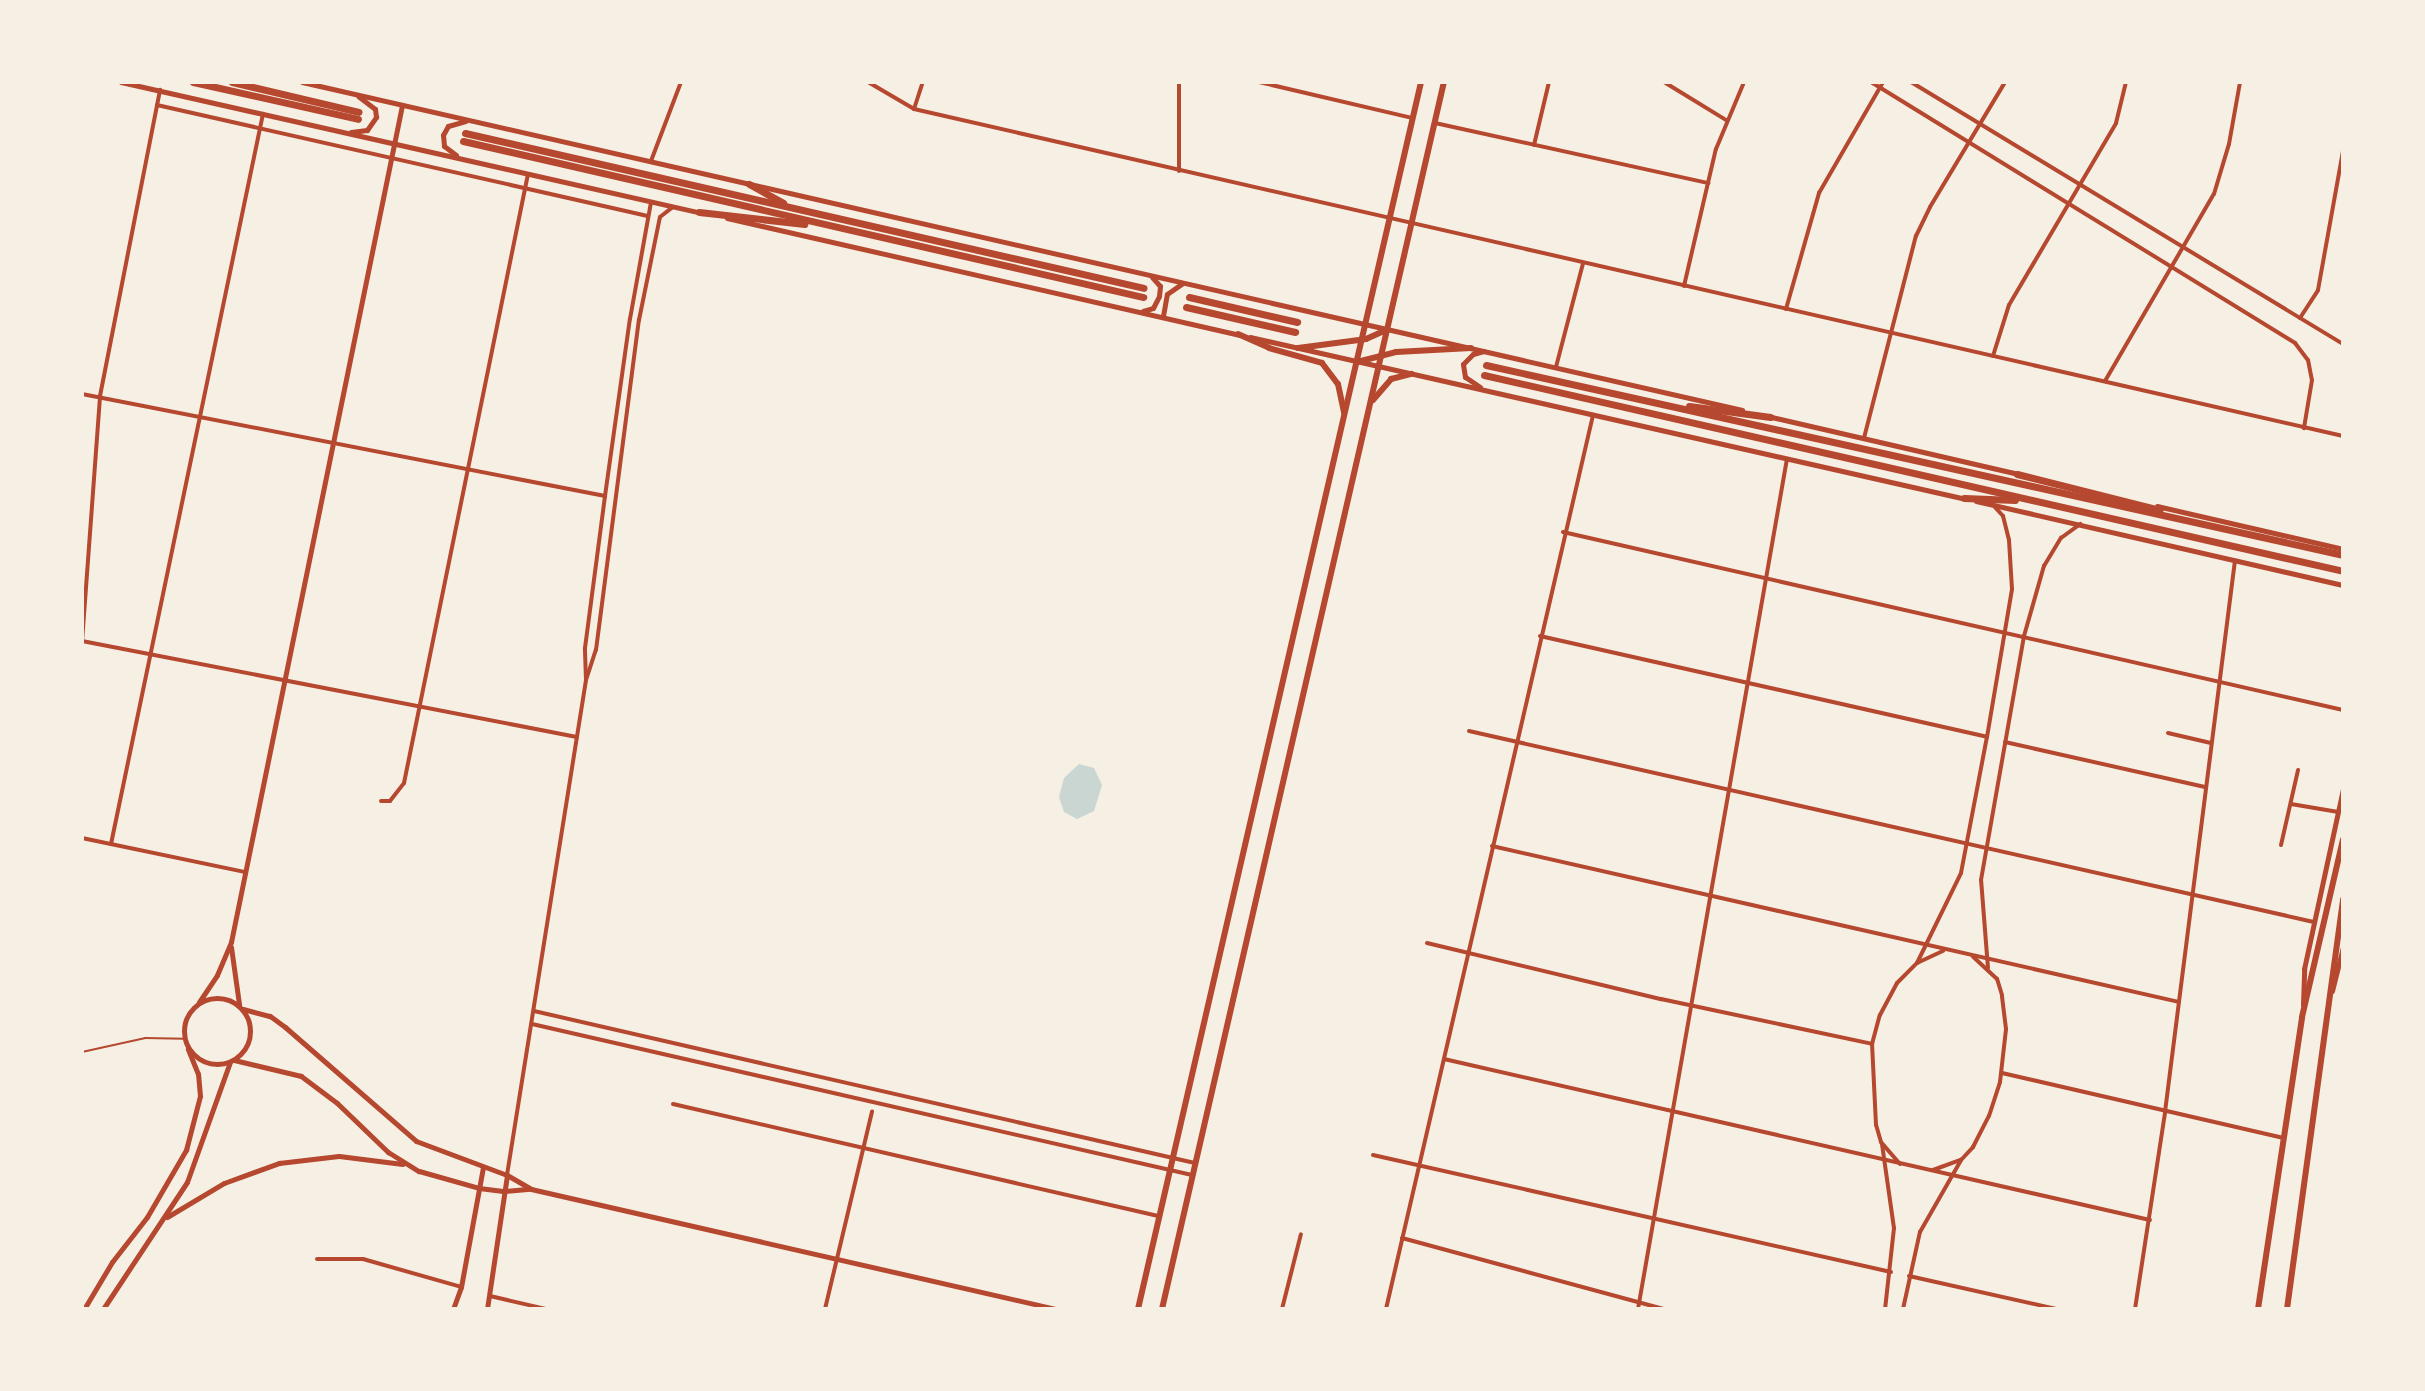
<!DOCTYPE html>
<style>
body{margin:0}
#map{position:relative;width:2425px;height:1391px;overflow:hidden;background:#f6efe4;font-family:Overpass,sans-serif}
div>[style]{position:absolute}
[style*='--x']{left:calc(var(--x)*1px);top:calc(var(--y)*1px);width:calc(var(--w)*1px);rotate:calc(var(--a)*1deg)}
.water>*{inset:0;background:#c9d6d2}
.service>*{height:2px;margin:-1px;padding:0 1px;transform-origin:1px;border-radius:1px;background:#b5482f}
.minor>*{height:4px;margin:-2px;padding:0 2px;transform-origin:2px;border-radius:2px;background:#b5482f}
.tertiary>*{height:5px;margin:-2.5px;padding:0 2.5px;transform-origin:2.5px;border-radius:2.5px;background:#b5482f}
.tertiary>.ring{margin:-2.5px;padding:0;box-sizing:content-box;background:none;border:5px solid #b5482f;border-radius:50%}
.secondary>*{height:6px;margin:-3px;padding:0 3px;transform-origin:3px;border-radius:3px;background:#b5482f}
.primary>*{height:6px;margin:-3px;padding:0 3px;transform-origin:3px;border-radius:3px;background:#b5482f}
.trunk>*{height:7px;margin:-3.5px;padding:0 3.5px;transform-origin:3.5px;border-radius:3.5px;background:#b5482f}
span{translate:-50% -50%;white-space:nowrap;text-align:center;line-height:1.15;-webkit-text-stroke:6px #f6efe4;paint-order:stroke}
.frame{position:absolute;inset:0;border:84px solid #f6efe4;pointer-events:none}
</style>
<div id="map">
<div class="water">
<i style="clip-path:polygon(1079px 764px,1094px 768px,1102px 785px,1094px 811px,1077px 819px,1064px 812px,1059px 797px,1064px 778px)"></i>
</div>
<div class="service">
<i style="--x:82;--y:1052;--w:65;--a:-12.5"></i>
<i style="--x:145;--y:1038;--w:39;--a:1"></i>
</div>
<div class="minor">
<i style="--x:868;--y:82;--w:53;--a:30.4"></i>
<i style="--x:914;--y:109;--w:1466;--a:12.89"></i>
<i style="--x:1179;--y:82;--w:89;--a:90"></i>
<i style="--x:1259;--y:82;--w:158;--a:13.2"></i>
<i style="--x:1664;--y:82;--w:73;--a:31.5"></i>
<i style="--x:1871;--y:82;--w:498;--a:31.6"></i>
<i style="--x:2295;--y:343;--w:21;--a:53"></i>
<i style="--x:2308;--y:360;--w:20;--a:79"></i>
<i style="--x:2312;--y:380;--w:49;--a:99.5"></i>
<i style="--x:1911;--y:82;--w:505;--a:31.24"></i>
<i style="--x:157;--y:105;--w:503;--a:12.74"></i>
<i style="--x:914;--y:109;--w:28;--a:-72"></i>
<i style="--x:1435;--y:123;--w:280;--a:12.4"></i>
<i style="--x:1534;--y:145;--w:65;--a:-76.6"></i>
<i style="--x:651;--y:161;--w:85;--a:-69.2"></i>
<i style="--x:1684;--y:286;--w:141;--a:-76.9"></i>
<i style="--x:1716;--y:149;--w:73;--a:-67.3"></i>
<i style="--x:1786;--y:309;--w:121;--a:-74.1"></i>
<i style="--x:1819;--y:193;--w:128;--a:-60"></i>
<i style="--x:2300;--y:318;--w:33;--a:-57"></i>
<i style="--x:2318;--y:290;--w:141;--a:-79.8"></i>
<i style="--x:1993;--y:356;--w:53;--a:-72.6"></i>
<i style="--x:2009;--y:305;--w:211;--a:-59.5"></i>
<i style="--x:2116;--y:123;--w:42;--a:-76.3"></i>
<i style="--x:1556;--y:367;--w:107;--a:-75.4"></i>
<i style="--x:2105;--y:381;--w:216;--a:-59.8"></i>
<i style="--x:2214;--y:194;--w:52;--a:-73.3"></i>
<i style="--x:2229;--y:144;--w:63;--a:-79.9"></i>
<i style="--x:82;--y:394;--w:533;--a:11.04"></i>
<i style="--x:1864;--y:438;--w:209;--a:-75.6"></i>
<i style="--x:1916;--y:236;--w:32;--a:-64"></i>
<i style="--x:1930;--y:207;--w:146;--a:-59"></i>
<i style="--x:1563;--y:532;--w:800;--a:12.86"></i>
<i style="--x:1540;--y:636;--w:458;--a:12.7"></i>
<i style="--x:82;--y:641;--w:504;--a:10.98"></i>
<i style="--x:82;--y:642;--w:247;--a:-85.8"></i>
<i style="--x:100;--y:396;--w:312;--a:-78.9"></i>
<i style="--x:586;--y:680;--w:32;--a:-72"></i>
<i style="--x:596;--y:650;--w:333;--a:-82.6"></i>
<i style="--x:639;--y:320;--w:105;--a:-78.5"></i>
<i style="--x:660;--y:217;--w:16;--a:-38"></i>
<i style="--x:1469;--y:731;--w:866;--a:12.74"></i>
<i style="--x:2168;--y:733;--w:44;--a:13.1"></i>
<i style="--x:2005;--y:742;--w:205;--a:12.7"></i>
<i style="--x:381;--y:801;--w:9;--a:0"></i>
<i style="--x:390;--y:801;--w:23;--a:-52"></i>
<i style="--x:404;--y:783;--w:621;--a:-78.49"></i>
<i style="--x:2291;--y:804;--w:48;--a:9.7"></i>
<i style="--x:82;--y:838;--w:167;--a:11.8"></i>
<i style="--x:111;--y:844;--w:746;--a:-78.24"></i>
<i style="--x:2281;--y:845;--w:77;--a:-77.2"></i>
<i style="--x:1492;--y:846;--w:704;--a:12.79"></i>
<i style="--x:1427;--y:943;--w:241;--a:13.5"></i>
<i style="--x:1661;--y:999;--w:216;--a:12"></i>
<i style="--x:1917;--y:963;--w:100;--a:-63.9"></i>
<i style="--x:1961;--y:873;--w:138;--a:-79.2"></i>
<i style="--x:1987;--y:737;--w:150;--a:-80.4"></i>
<i style="--x:2012;--y:589;--w:49;--a:-93.5"></i>
<i style="--x:2009;--y:540;--w:25;--a:-104"></i>
<i style="--x:2003;--y:516;--w:12;--a:-132"></i>
<i style="--x:1988;--y:968;--w:88;--a:-94.5"></i>
<i style="--x:1981;--y:880;--w:248;--a:-80"></i>
<i style="--x:2024;--y:636;--w:73;--a:-74.1"></i>
<i style="--x:2044;--y:566;--w:33;--a:-59"></i>
<i style="--x:2061;--y:538;--w:24;--a:-36"></i>
<i style="--x:534;--y:1011;--w:678;--a:12.95"></i>
<i style="--x:532;--y:1024;--w:677;--a:12.89"></i>
<i style="--x:1444;--y:1059;--w:724;--a:12.85"></i>
<i style="--x:2002;--y:1073;--w:289;--a:13"></i>
<i style="--x:673;--y:1104;--w:499;--a:13"></i>
<i style="--x:1882;--y:1144;--w:85;--a:81.9"></i>
<i style="--x:1894;--y:1228;--w:81;--a:96.3"></i>
<i style="--x:1373;--y:1155;--w:531;--a:12.73"></i>
<i style="--x:1900;--y:1164;--w:29;--a:-131"></i>
<i style="--x:1881;--y:1142;--w:18;--a:-106"></i>
<i style="--x:1876;--y:1125;--w:81;--a:-92.8"></i>
<i style="--x:1872;--y:1044;--w:30;--a:-75"></i>
<i style="--x:1880;--y:1015;--w:36;--a:-62"></i>
<i style="--x:1897;--y:983;--w:28;--a:-45"></i>
<i style="--x:1917;--y:963;--w:29;--a:-25"></i>
<i style="--x:1933;--y:1170;--w:30;--a:-20"></i>
<i style="--x:1961;--y:1160;--w:18;--a:-47"></i>
<i style="--x:1973;--y:1147;--w:35;--a:-63"></i>
<i style="--x:1989;--y:1116;--w:36;--a:-72"></i>
<i style="--x:2000;--y:1082;--w:53;--a:-83.5"></i>
<i style="--x:2006;--y:1029;--w:34;--a:-97"></i>
<i style="--x:2002;--y:995;--w:17;--a:-107"></i>
<i style="--x:1997;--y:979;--w:33;--a:-137"></i>
<i style="--x:507;--y:1175;--w:501;--a:-80.93"></i>
<i style="--x:586;--y:680;--w:32;--a:-92"></i>
<i style="--x:585;--y:648;--w:153;--a:-82.5"></i>
<i style="--x:605;--y:496;--w:179;--a:-82"></i>
<i style="--x:630;--y:319;--w:119;--a:-79.8"></i>
<i style="--x:1402;--y:1238;--w:271;--a:15.2"></i>
<i style="--x:317;--y:1259;--w:46;--a:0"></i>
<i style="--x:363;--y:1259;--w:102;--a:15.9"></i>
<i style="--x:1909;--y:1276;--w:152;--a:12.6"></i>
<i style="--x:490;--y:1296;--w:57;--a:13.1"></i>
<i style="--x:825;--y:1309;--w:203;--a:-76.6"></i>
<i style="--x:1282;--y:1309;--w:77;--a:-75.8"></i>
<i style="--x:1386;--y:1309;--w:918;--a:-76.96"></i>
<i style="--x:1638;--y:1309;--w:863;--a:-80.06"></i>
<i style="--x:1903;--y:1309;--w:79;--a:-77.6"></i>
<i style="--x:1920;--y:1232;--w:83;--a:-60.3"></i>
<i style="--x:2135;--y:1309;--w:199;--a:-81.3"></i>
<i style="--x:2165;--y:1112;--w:556;--a:-82.77"></i>
</div>
<div class="tertiary">
<i style="--x:121;--y:82;--w:596;--a:12.71"></i>
<i style="--x:302;--y:82;--w:1477;--a:12.83"></i>
<i style="--x:351;--y:132;--w:16;--a:-7"></i>
<i style="--x:367;--y:130;--w:16;--a:-55"></i>
<i style="--x:376;--y:117;--w:8;--a:-97"></i>
<i style="--x:375;--y:109;--w:21;--a:-143"></i>
<i style="--x:456;--y:155;--w:15;--a:-143"></i>
<i style="--x:444;--y:146;--w:11;--a:-95"></i>
<i style="--x:443;--y:135;--w:10;--a:-61"></i>
<i style="--x:448;--y:126;--w:18;--a:-16"></i>
<i style="--x:727;--y:218;--w:526;--a:12.85"></i>
<i style="--x:1143;--y:311;--w:10;--a:-17"></i>
<i style="--x:1153;--y:308;--w:13;--a:-63"></i>
<i style="--x:1159;--y:296;--w:10;--a:-84"></i>
<i style="--x:1160;--y:286;--w:12;--a:-132"></i>
<i style="--x:1163;--y:316;--w:22;--a:-80"></i>
<i style="--x:1167;--y:294;--w:19;--a:-35"></i>
<i style="--x:1250;--y:337;--w:734;--a:12.75"></i>
<i style="--x:1480;--y:387;--w:18;--a:-146"></i>
<i style="--x:1465;--y:377;--w:13;--a:-99"></i>
<i style="--x:1463;--y:364;--w:14;--a:-45"></i>
<i style="--x:1473;--y:354;--w:11;--a:-15"></i>
<i style="--x:1767;--y:416;--w:258;--a:13"></i>
<i style="--x:1976;--y:501;--w:376;--a:12.9"></i>
<i style="--x:2157;--y:506;--w:191;--a:13"></i>
<i style="--x:231;--y:947;--w:58;--a:82"></i>
<i style="--x:2332;--y:991;--w:45;--a:-76"></i>
<i class="ring" style="left:184px;top:998px;width:61px;height:61px"></i>
<i style="--x:199;--y:1002;--w:32;--a:-56"></i>
<i style="--x:217;--y:975;--w:36;--a:-67"></i>
<i style="--x:231;--y:942;--w:854;--a:-78.45"></i>
<i style="--x:2303;--y:1004;--w:35;--a:-88"></i>
<i style="--x:2304;--y:969;--w:184;--a:-77.8"></i>
<i style="--x:243;--y:1009;--w:28;--a:15"></i>
<i style="--x:270;--y:1016;--w:19;--a:36"></i>
<i style="--x:285;--y:1027;--w:174;--a:41"></i>
<i style="--x:416;--y:1141;--w:97;--a:20.5"></i>
<i style="--x:507;--y:1175;--w:28;--a:30"></i>
<i style="--x:531;--y:1189;--w:539;--a:12.88"></i>
<i style="--x:234;--y:1060;--w:69;--a:13.4"></i>
<i style="--x:301;--y:1076;--w:45;--a:36.9"></i>
<i style="--x:337;--y:1103;--w:71;--a:43.9"></i>
<i style="--x:388;--y:1152;--w:36;--a:32"></i>
<i style="--x:419;--y:1171;--w:62;--a:15.8"></i>
<i style="--x:479;--y:1188;--w:26;--a:7"></i>
<i style="--x:505;--y:1191;--w:25;--a:-5"></i>
<i style="--x:167;--y:1217;--w:66;--a:-30.8"></i>
<i style="--x:224;--y:1183;--w:59;--a:-20"></i>
<i style="--x:279;--y:1163;--w:60;--a:-6.7"></i>
<i style="--x:339;--y:1156;--w:64;--a:7.1"></i>
<i style="--x:84;--y:1309;--w:55;--a:-59.2"></i>
<i style="--x:112;--y:1262;--w:57;--a:-52.1"></i>
<i style="--x:147;--y:1217;--w:78;--a:-59.8"></i>
<i style="--x:186;--y:1150;--w:56;--a:-75.5"></i>
<i style="--x:200;--y:1096;--w:22;--a:-95"></i>
<i style="--x:198;--y:1074;--w:27;--a:-112"></i>
<i style="--x:103;--y:1309;--w:152;--a:-56.5"></i>
<i style="--x:187;--y:1182;--w:127;--a:-70.3"></i>
<i style="--x:453;--y:1309;--w:23;--a:-70"></i>
<i style="--x:461;--y:1287;--w:122;--a:-79.6"></i>
<i style="--x:487;--y:1309;--w:135;--a:-81.5"></i>
</div>
<div class="secondary">
<i style="--x:1238;--y:334;--w:34;--a:24"></i>
<i style="--x:1269;--y:348;--w:55;--a:15.8"></i>
<i style="--x:1322;--y:363;--w:26;--a:53"></i>
<i style="--x:1338;--y:384;--w:29;--a:78"></i>
<i style="--x:1298;--y:348;--w:69;--a:-7.5"></i>
<i style="--x:1366;--y:339;--w:24;--a:-24"></i>
<i style="--x:1357;--y:362;--w:40;--a:-14.4"></i>
<i style="--x:1396;--y:352;--w:75;--a:-3.1"></i>
<i style="--x:1373;--y:400;--w:28;--a:-49"></i>
<i style="--x:1391;--y:379;--w:21;--a:-14"></i>
<i style="--x:1138;--y:1309;--w:1259;--a:-77.01"></i>
<i style="--x:1162;--y:1309;--w:1259;--a:-77.06"></i>
</div>
<div class="primary">
<i style="--x:2258;--y:1309;--w:295;--a:-81.4"></i>
<i style="--x:2302;--y:1017;--w:182;--a:-77"></i>
<i style="--x:2287;--y:1309;--w:414;--a:-82.2"></i>
</div>
<div class="trunk">
<i style="--x:193;--y:82;--w:169;--a:12.6"></i>
<i style="--x:232;--y:82;--w:130;--a:13.3"></i>
<i style="--x:465;--y:133;--w:696;--a:12.86"></i>
<i style="--x:463;--y:141;--w:698;--a:12.92"></i>
<i style="--x:749;--y:184;--w:39;--a:29"></i>
<i style="--x:699;--y:212;--w:106;--a:6.5"></i>
<i style="--x:1189;--y:297;--w:111;--a:13"></i>
<i style="--x:1186;--y:307;--w:112;--a:12.9"></i>
<i style="--x:1486;--y:365;--w:878;--a:12.5"></i>
<i style="--x:1484;--y:375;--w:881;--a:12.85"></i>
<i style="--x:1689;--y:406;--w:82;--a:7.7"></i>
<i style="--x:2017;--y:474;--w:147;--a:14.1"></i>
<i style="--x:1964;--y:498;--w:51;--a:2.2"></i>
</div>
<div class="frame"></div>
</div>
